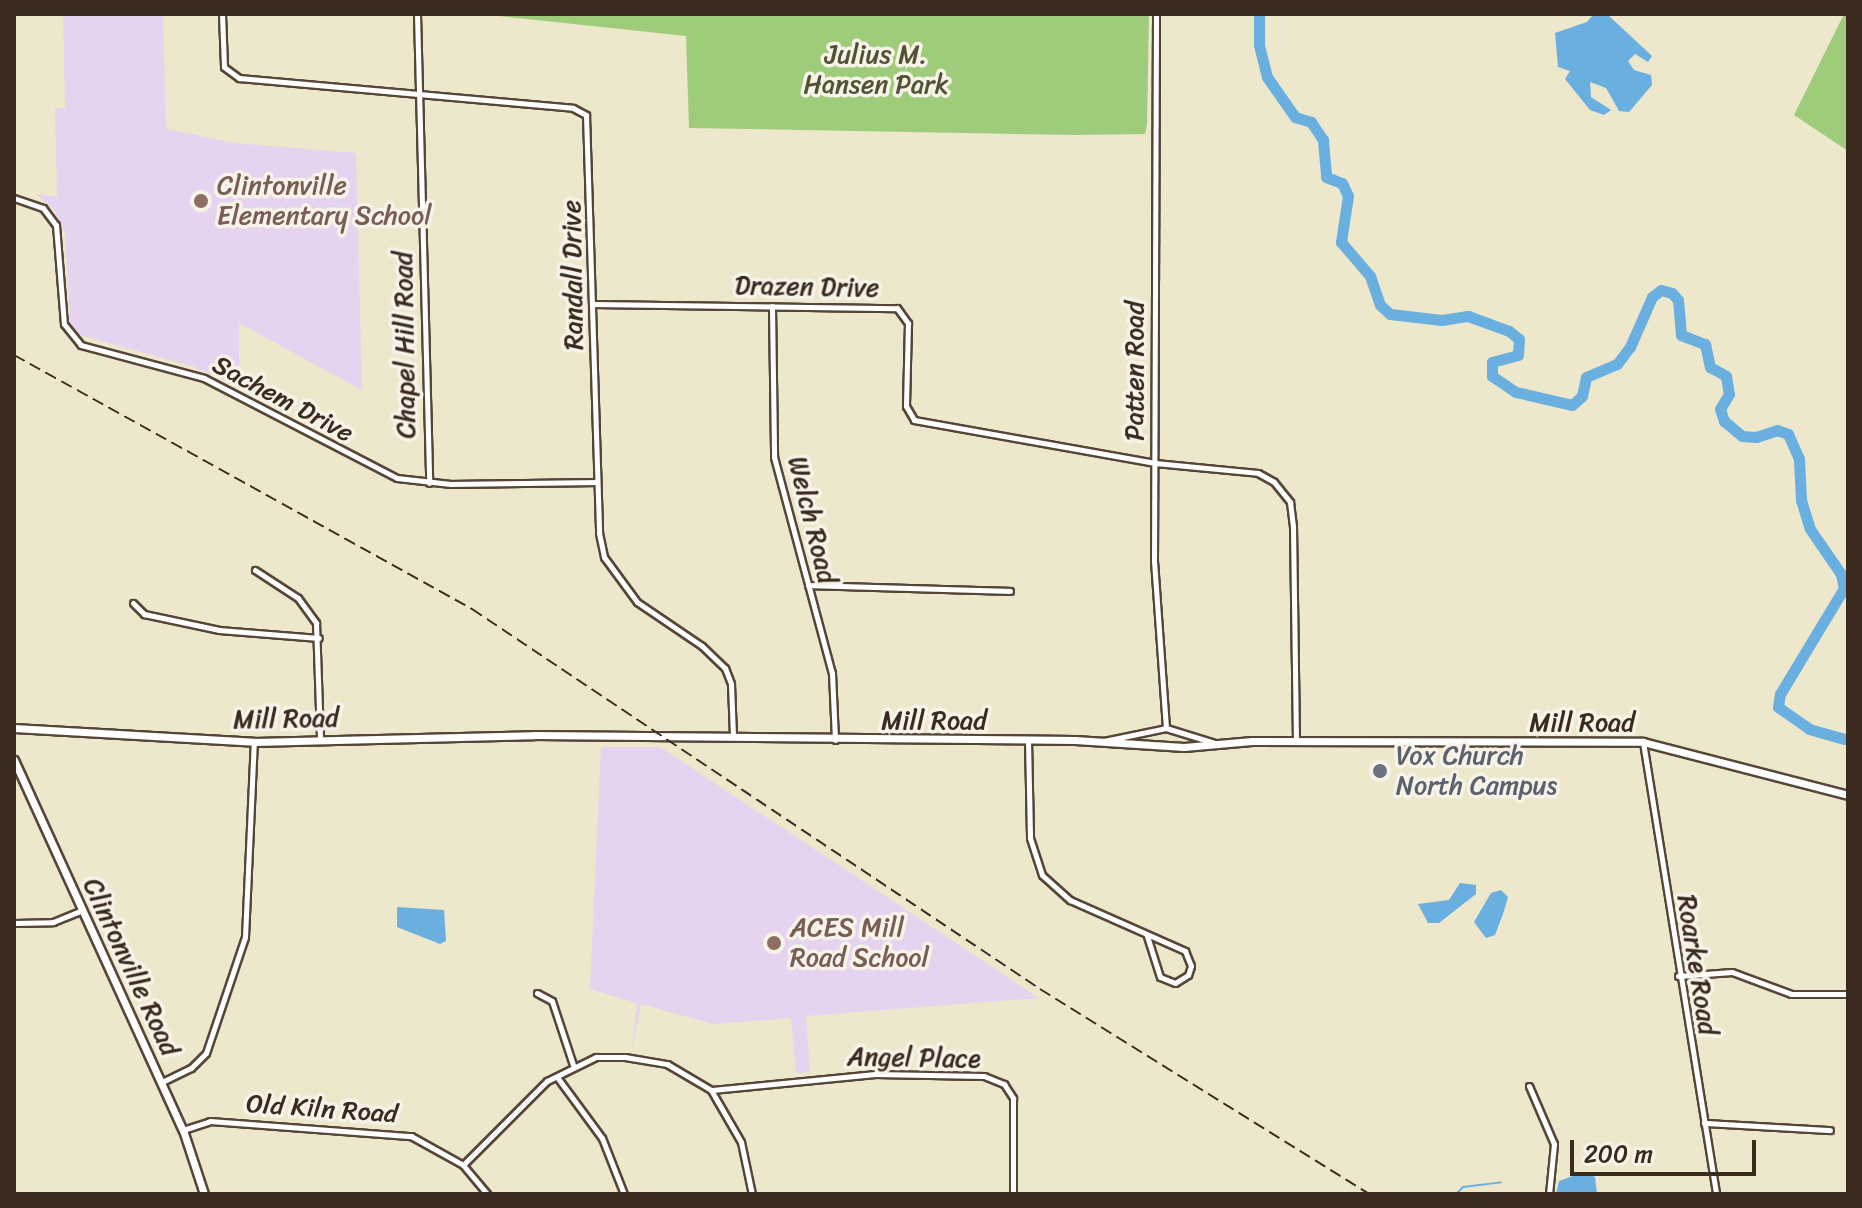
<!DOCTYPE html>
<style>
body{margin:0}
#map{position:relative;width:1862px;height:1208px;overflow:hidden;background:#ede7cc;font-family:Sriracha,sans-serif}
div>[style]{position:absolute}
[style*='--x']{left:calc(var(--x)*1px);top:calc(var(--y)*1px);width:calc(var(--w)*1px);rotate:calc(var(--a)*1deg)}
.built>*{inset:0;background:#e6d3f0}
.green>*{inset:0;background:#9fcc7a}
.water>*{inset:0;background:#69afe0}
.stream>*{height:2px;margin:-1px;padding:0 1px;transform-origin:1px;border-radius:1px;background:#69afe0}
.river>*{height:11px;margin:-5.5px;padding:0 5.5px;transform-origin:5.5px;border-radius:5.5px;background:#69afe0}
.roads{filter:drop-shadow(2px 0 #564638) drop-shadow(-2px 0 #564638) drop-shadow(0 2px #564638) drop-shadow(0 -2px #564638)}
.street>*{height:5px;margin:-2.5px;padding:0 2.5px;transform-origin:2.5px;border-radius:2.5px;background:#fff}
.secondary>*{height:7px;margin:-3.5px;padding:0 3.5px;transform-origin:3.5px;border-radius:3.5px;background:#fff}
.rail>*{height:2px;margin-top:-1px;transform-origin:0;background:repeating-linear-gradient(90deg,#3b2a1e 0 12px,transparent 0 18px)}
.dots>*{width:22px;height:22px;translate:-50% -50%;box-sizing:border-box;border:4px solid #f7f3e8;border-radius:50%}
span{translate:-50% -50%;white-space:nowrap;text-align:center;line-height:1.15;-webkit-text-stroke:7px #f7f3e8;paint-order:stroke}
.park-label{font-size:26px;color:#545235}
.education-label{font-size:26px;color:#785e54}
.left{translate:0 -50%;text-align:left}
.street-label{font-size:26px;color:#3b2a1e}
.worship-label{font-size:26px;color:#5b616d}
.frame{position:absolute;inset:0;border:16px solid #3b2a1e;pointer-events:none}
.scale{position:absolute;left:1570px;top:1140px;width:186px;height:36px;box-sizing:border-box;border:4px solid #3b2a1e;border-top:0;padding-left:10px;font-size:24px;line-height:28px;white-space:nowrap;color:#3b2a1e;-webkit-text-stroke:6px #f7f3e8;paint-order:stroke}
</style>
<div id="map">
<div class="built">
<i style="clip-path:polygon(63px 14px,163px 14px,166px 129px,234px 143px,356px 153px,362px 390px,239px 323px,239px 387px,192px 366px,76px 334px,70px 322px,65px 232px,55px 211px,36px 194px,57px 197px,55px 109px,65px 108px)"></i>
<i style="clip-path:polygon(601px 747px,660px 747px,1039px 998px,806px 1016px,810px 1072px,796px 1073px,791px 1018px,713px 1024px,641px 1004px,632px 1051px,637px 1003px,590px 989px)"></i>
</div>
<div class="green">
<i style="clip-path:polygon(480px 14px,1149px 14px,1147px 125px,1145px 134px,1074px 135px,689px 128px,686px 36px)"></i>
<i style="clip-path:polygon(1844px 14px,1848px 14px,1848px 151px,1794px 115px)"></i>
</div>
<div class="water">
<i style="clip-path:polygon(1594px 14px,1607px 14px,1652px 56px,1648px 62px,1635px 54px,1628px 61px,1634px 70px,1651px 75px,1652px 85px,1629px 112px,1619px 111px,1606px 88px,1590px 82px,1591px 97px,1611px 110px,1604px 115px,1590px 110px,1565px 79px,1570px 71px,1558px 67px,1555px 33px,1587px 22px)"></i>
<i style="clip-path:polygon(1460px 883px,1476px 885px,1476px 894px,1439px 923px,1428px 923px,1418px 904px,1449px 900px)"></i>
<i style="clip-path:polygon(1501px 890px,1508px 897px,1503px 914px,1495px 935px,1486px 938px,1474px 922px,1491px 893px)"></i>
<i style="clip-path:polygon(397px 907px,444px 910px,446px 941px,440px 944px,397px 927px)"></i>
<i style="clip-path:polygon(1584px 1172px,1595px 1177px,1597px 1194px,1556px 1194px,1559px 1181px)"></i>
</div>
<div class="stream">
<i style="--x:1456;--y:1194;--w:10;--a:-45"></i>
<i style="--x:1463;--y:1187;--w:38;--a:-7"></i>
</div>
<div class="river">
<i style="--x:1259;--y:14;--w:31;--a:90"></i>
<i style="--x:1259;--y:45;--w:33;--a:76"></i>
<i style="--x:1267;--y:77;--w:49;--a:55"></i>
<i style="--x:1295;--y:117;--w:17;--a:17"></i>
<i style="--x:1311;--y:122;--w:22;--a:56"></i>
<i style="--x:1323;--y:140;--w:37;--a:85"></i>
<i style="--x:1326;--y:177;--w:17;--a:21"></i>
<i style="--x:1342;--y:183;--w:14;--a:65"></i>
<i style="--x:1348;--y:196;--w:47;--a:98.7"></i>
<i style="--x:1341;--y:242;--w:45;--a:49.5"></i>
<i style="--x:1370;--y:276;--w:31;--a:71"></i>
<i style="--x:1380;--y:305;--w:13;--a:42"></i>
<i style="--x:1390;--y:314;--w:52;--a:6.6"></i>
<i style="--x:1442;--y:320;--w:26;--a:-9"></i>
<i style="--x:1468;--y:316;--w:44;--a:20.1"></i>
<i style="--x:1509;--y:331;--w:13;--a:39"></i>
<i style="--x:1519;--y:339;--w:16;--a:94"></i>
<i style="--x:1518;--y:355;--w:27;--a:165"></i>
<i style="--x:1492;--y:362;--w:14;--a:90"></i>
<i style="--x:1492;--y:376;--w:29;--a:34"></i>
<i style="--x:1516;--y:392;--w:57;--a:13.1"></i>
<i style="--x:1572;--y:405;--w:13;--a:-42"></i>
<i style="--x:1582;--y:396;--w:19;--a:-78"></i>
<i style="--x:1586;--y:377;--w:34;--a:-23"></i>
<i style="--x:1617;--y:364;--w:21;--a:-53"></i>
<i style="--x:1630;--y:347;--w:55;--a:-66.3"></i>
<i style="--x:1652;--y:297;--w:11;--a:-38"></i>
<i style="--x:1661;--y:290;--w:11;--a:15"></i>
<i style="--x:1672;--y:293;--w:9;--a:49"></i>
<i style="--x:1678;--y:300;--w:35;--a:85"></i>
<i style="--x:1681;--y:335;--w:26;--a:21"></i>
<i style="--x:1705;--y:344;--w:24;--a:78"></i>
<i style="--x:1710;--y:367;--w:18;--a:29"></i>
<i style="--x:1726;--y:376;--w:18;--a:81"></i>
<i style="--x:1729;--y:394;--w:17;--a:121"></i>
<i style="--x:1720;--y:409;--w:13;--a:72"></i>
<i style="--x:1724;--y:421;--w:23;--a:40"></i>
<i style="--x:1742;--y:436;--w:14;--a:4"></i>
<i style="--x:1756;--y:437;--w:22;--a:-18"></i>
<i style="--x:1777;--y:430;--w:12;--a:20"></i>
<i style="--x:1788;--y:434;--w:27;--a:66"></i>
<i style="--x:1799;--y:459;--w:41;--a:87.2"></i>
<i style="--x:1801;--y:500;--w:30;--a:73"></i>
<i style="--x:1810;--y:529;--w:55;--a:55.4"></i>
<i style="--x:1841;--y:574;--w:14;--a:78"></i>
<i style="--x:1844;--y:588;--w:124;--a:121.1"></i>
<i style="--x:1780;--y:694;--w:13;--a:99"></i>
<i style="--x:1778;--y:707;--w:38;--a:35"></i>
<i style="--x:1809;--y:729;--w:41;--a:15.8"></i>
</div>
<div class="roads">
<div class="street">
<i style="--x:222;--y:14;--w:53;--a:87.8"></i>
<i style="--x:224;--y:67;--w:19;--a:36"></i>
<i style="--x:239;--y:78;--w:335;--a:5.1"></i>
<i style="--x:573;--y:108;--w:15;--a:28"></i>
<i style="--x:586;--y:115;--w:418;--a:88.2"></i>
<i style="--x:599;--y:533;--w:25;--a:78"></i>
<i style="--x:604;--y:557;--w:56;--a:53.7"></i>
<i style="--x:637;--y:602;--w:78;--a:34.1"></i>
<i style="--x:702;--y:646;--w:32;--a:44"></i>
<i style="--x:725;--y:668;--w:17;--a:69"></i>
<i style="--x:731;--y:684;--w:53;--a:87.8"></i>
<i style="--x:417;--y:14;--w:469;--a:88.5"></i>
<i style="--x:14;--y:198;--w:31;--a:19"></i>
<i style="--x:43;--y:208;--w:21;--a:53"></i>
<i style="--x:56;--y:225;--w:99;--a:85.4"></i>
<i style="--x:64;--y:324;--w:27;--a:51"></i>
<i style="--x:81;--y:345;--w:127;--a:15"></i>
<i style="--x:204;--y:378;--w:217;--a:27.4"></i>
<i style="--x:397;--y:478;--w:54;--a:6.3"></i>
<i style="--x:451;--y:484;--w:146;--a:-0.8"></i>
<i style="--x:593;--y:304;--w:304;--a:0.8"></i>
<i style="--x:897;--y:308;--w:19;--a:54"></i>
<i style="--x:908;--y:323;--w:83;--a:91.4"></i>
<i style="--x:906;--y:406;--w:16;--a:60"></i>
<i style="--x:914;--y:420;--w:245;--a:10.1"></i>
<i style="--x:1155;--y:463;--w:103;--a:5.5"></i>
<i style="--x:1258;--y:473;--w:18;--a:29"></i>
<i style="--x:1274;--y:482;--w:26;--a:51"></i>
<i style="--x:1290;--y:502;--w:24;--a:83"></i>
<i style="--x:1293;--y:526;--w:216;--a:89.2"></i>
<i style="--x:772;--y:306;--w:151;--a:89.2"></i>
<i style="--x:774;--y:457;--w:224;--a:75"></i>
<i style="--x:832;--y:673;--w:67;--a:87.4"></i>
<i style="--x:255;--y:570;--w:51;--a:33.1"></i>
<i style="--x:298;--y:598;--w:31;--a:54"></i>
<i style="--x:316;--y:623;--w:116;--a:88"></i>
<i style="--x:808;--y:585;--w:202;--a:1.7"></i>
<i style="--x:133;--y:603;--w:16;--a:45"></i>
<i style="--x:144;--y:614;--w:77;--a:12"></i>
<i style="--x:219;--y:630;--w:100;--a:4.6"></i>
<i style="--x:1166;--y:728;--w:54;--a:17.1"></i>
<i style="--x:1028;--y:740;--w:98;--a:88.8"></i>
<i style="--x:1030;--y:838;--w:39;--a:72"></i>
<i style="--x:1042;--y:875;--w:38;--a:42"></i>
<i style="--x:1070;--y:900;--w:126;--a:23.9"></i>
<i style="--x:1185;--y:951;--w:16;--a:68"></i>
<i style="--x:1191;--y:966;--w:9;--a:108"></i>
<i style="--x:1188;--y:975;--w:15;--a:148"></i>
<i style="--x:1175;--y:983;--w:16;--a:-158"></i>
<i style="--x:1160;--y:977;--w:43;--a:-107.6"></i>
<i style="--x:1099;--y:742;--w:68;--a:-11.8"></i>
<i style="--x:1166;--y:728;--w:166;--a:-94.1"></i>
<i style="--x:1154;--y:562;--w:548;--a:-89.79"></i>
<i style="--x:1643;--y:742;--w:458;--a:80.8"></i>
<i style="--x:14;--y:923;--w:39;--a:-1"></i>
<i style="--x:53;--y:922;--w:31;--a:-22"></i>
<i style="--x:1678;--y:976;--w:54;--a:-4.2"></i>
<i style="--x:1732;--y:972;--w:63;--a:20.4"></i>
<i style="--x:1791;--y:994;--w:57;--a:0"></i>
<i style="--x:537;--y:993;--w:17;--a:28"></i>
<i style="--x:552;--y:1001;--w:67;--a:71.8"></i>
<i style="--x:557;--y:1077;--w:76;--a:53.6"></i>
<i style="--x:602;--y:1138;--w:60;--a:68.6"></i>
<i style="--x:162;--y:1082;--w:32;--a:-26"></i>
<i style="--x:191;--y:1068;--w:21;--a:-45"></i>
<i style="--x:206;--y:1053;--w:122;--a:-71.4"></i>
<i style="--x:245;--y:937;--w:195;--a:-87.4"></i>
<i style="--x:1529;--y:1086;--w:63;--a:66.7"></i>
<i style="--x:1554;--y:1144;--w:50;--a:95.7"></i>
<i style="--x:712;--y:1090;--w:164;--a:-5.6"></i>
<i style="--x:875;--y:1074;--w:109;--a:1.1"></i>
<i style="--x:984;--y:1076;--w:22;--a:22"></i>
<i style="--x:1004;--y:1084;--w:17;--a:57"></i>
<i style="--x:1013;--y:1098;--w:96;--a:90"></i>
<i style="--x:1704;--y:1123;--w:126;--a:3.2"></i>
<i style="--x:183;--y:1130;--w:28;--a:-18"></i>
<i style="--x:210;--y:1121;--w:202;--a:4.3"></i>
<i style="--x:411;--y:1136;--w:60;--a:29.1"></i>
<i style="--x:463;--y:1165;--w:38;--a:50"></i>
<i style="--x:463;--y:1165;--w:119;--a:-45"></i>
<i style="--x:547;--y:1081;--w:55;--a:-26.1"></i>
<i style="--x:596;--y:1057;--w:29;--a:0"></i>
<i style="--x:625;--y:1057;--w:43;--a:9.5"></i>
<i style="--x:667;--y:1064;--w:51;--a:30.6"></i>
<i style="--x:711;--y:1090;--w:60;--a:60"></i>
<i style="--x:741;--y:1142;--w:53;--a:78.1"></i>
</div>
<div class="secondary">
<i style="--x:14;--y:728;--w:240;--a:3.3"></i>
<i style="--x:254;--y:742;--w:280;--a:-1.4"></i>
<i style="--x:534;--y:735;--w:541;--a:0.53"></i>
<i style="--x:1075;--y:740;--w:109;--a:3.7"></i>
<i style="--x:1184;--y:747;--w:68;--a:-5"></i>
<i style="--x:1252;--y:741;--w:391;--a:0.1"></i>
<i style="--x:1643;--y:742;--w:212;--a:14.5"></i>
<i style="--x:14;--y:760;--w:407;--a:65.5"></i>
<i style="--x:183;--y:1130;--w:67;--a:71.8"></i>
</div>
</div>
<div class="rail">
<i style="--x:14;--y:355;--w:524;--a:29.01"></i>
<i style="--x:472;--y:609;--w:683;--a:33.78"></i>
<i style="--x:1040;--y:989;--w:388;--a:31.9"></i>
</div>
<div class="dots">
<i style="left:201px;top:201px;background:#8d6e63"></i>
<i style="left:1380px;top:771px;background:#6b7280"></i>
<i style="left:774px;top:943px;background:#8d6e63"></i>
</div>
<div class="park-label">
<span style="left:876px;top:70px">Julius M.<br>Hansen Park</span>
</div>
<div class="education-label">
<span class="left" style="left:217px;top:201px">Clintonville<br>Elementary School</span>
<span class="left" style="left:790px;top:943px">ACES Mill<br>Road School</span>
</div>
<div class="street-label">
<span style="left:573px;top:275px;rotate:-91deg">Randall Drive</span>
<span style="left:807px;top:287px;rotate:1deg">Drazen Drive</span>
<span style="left:405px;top:345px;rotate:-91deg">Chapel Hill Road</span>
<span style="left:1135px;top:371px;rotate:-90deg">Patten Road</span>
<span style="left:283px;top:399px;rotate:28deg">Sachem Drive</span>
<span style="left:812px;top:520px;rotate:76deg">Welch Road</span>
<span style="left:286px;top:719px;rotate:-1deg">Mill Road</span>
<span style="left:934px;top:721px">Mill Road</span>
<span style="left:1582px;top:723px">Mill Road</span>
<span style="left:1697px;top:965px;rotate:81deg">Roarke Road</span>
<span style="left:131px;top:967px;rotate:65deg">Clintonville Road</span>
<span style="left:914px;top:1058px;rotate:1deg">Angel Place</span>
<span style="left:322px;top:1109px;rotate:4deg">Old Kiln Road</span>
</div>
<div class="worship-label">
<span class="left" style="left:1396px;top:771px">Vox Church<br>North Campus</span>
</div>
<div class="frame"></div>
<div class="scale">200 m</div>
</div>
